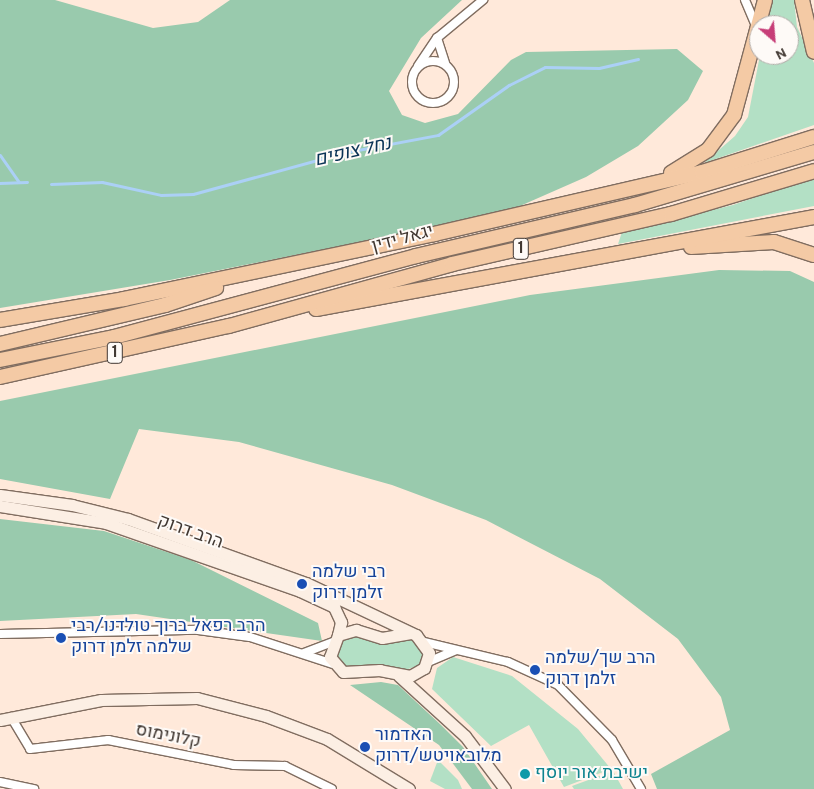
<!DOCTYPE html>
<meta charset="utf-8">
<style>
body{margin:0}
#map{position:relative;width:814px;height:789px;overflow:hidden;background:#ffe9da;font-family:Overpass,Heebo,sans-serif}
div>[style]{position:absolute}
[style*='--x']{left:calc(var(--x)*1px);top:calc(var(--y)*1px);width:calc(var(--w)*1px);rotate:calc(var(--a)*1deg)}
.green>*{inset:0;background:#b3e0c5}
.forest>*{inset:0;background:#99caad}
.stream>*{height:3px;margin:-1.5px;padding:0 1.5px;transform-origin:1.5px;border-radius:1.5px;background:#abd0f6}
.roads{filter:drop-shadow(1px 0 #806d60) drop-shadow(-1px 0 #806d60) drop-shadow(0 1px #806d60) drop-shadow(0 -1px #806d60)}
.street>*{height:8px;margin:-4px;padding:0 4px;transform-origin:4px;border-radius:4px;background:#fff}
.street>.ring{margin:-4px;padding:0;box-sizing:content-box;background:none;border:8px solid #fff;border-radius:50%}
.secondary>*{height:11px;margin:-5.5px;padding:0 5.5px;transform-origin:5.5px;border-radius:5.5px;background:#fcefe4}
.highway>*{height:14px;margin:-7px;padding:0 7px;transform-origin:7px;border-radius:7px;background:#f4caa5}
.dots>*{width:14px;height:14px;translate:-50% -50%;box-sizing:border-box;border:2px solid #fefaf7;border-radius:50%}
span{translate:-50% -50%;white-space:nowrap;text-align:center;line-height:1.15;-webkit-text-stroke:4px #fefaf7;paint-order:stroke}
.shield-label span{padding:1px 4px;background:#fefaf7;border:1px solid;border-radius:4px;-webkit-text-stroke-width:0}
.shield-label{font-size:16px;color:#413832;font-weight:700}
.street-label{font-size:18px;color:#413832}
.transit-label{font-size:18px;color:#164399}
.left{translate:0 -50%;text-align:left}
.culture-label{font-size:18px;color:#0d838f}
.water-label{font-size:19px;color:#0a3356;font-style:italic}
.north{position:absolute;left:749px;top:15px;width:50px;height:50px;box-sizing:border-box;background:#fefaf7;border:1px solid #b2aca8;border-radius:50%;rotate:153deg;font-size:14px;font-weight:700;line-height:20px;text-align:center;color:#413832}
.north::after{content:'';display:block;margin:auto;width:18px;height:22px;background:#c73e78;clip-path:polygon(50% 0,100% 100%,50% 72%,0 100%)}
</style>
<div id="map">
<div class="green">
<i style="clip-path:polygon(772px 0,794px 0,797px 27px,814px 63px,814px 125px,704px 163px,735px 136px,748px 117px,760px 55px,789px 55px,789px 25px,763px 25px)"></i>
<i style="clip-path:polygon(814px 177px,814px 206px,618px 244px,622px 232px,733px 205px)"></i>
<i style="clip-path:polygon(355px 636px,376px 642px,414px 640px,423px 652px,420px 665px,405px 670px,380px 664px,345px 667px,336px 654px,341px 640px)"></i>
<i style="clip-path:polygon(453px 657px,512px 676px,578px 729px,611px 769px,564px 787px,529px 725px,491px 746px,432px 689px,437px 668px)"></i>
<i style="clip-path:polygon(438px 760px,458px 780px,462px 789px,445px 789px,430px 781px)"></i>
<i style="clip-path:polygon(613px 771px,623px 789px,574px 789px,572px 786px)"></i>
</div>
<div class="forest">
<i style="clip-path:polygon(0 0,55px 0,153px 28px,198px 22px,230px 0,462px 0,421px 38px,389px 91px,402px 115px,425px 123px,458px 114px,511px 60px,526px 52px,677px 49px,703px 71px,688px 100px,638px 146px,586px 177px,520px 206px,480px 218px,170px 280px,0 308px)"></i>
<i style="clip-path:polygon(719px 270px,790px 271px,814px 282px,814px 789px,657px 789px,651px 774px,730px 730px,721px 697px,678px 639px,600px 579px,486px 520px,392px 485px,239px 442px,139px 429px,110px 499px,0 479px,0 401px,530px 295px)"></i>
<i style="clip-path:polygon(0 519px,104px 531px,191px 560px,318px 623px,322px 641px,136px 614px,0 621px)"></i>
<i style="clip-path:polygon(381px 682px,398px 685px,441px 725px,463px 747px,492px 789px,472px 789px,439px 745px,350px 685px)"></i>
</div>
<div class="stream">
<i style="--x:0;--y:155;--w:33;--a:55"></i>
<i style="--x:0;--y:183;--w:27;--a:-2"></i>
<i style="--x:51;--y:184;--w:51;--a:-2.2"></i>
<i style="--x:102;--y:182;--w:60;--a:12.4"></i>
<i style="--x:161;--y:195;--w:32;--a:-2"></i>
<i style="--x:193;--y:194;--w:160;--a:-15.3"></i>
<i style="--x:347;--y:152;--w:93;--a:-10.6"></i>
<i style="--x:438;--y:135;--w:87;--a:-35.2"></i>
<i style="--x:509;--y:85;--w:40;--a:-26.6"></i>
<i style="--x:545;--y:67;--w:54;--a:1.1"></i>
<i style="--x:599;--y:68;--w:40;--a:-13"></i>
</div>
<div class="roads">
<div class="street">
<i style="--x:745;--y:0;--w:25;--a:67"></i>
<i style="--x:437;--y:38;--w:28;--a:72"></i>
<i class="ring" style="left:412px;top:61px;width:34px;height:34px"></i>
<i style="--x:418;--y:66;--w:34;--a:-56"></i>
<i style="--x:437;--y:38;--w:60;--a:-39.6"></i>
<i style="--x:0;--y:634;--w:198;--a:-1.2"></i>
<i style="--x:198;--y:630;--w:52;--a:7.7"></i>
<i style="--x:250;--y:637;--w:87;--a:18"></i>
<i style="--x:424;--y:642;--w:86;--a:13.4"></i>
<i style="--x:508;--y:662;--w:55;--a:24.7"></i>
<i style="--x:558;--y:685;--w:77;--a:45.5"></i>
<i style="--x:612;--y:740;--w:57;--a:59.4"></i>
<i style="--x:304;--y:653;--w:31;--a:-21"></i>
<i style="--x:428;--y:662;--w:30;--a:-23"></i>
<i style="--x:11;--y:717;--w:37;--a:59"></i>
<i style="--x:30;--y:749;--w:79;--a:-6.6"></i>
<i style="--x:108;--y:740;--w:128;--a:11.2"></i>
<i style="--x:234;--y:765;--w:51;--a:1.1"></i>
<i style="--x:285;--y:766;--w:52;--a:26.1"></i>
<i style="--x:0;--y:782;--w:35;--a:12"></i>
</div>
<div class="secondary">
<i style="--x:0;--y:495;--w:73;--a:7.9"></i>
<i style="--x:72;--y:505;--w:58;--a:14"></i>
<i style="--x:128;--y:519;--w:189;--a:19.8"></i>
<i style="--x:306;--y:583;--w:122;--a:25.3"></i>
<i style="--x:416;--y:635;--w:22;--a:54"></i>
<i style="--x:429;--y:653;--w:16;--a:108"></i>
<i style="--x:424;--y:668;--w:16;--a:150"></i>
<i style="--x:410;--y:676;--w:31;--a:-169"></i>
<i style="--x:380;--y:670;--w:37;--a:177"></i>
<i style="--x:343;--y:672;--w:20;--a:-131"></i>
<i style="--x:330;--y:657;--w:23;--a:-70"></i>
<i style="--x:338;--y:635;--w:19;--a:-16"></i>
<i style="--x:356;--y:630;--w:27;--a:17"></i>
<i style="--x:382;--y:638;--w:29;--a:-10"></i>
<i style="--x:0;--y:506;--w:107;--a:9.1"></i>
<i style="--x:106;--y:523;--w:206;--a:19.3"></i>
<i style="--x:300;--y:591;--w:38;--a:25"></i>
<i style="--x:334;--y:607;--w:17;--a:65"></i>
<i style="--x:341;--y:622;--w:13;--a:103"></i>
<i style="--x:399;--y:676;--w:89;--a:42.3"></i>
<i style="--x:465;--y:736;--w:66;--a:53"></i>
<i style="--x:0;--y:720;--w:103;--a:-11.2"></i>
<i style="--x:101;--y:700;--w:96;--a:-1.2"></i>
<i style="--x:197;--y:698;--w:71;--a:14.6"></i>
<i style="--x:266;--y:716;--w:65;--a:20.7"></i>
<i style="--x:327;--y:739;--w:96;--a:31.4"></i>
</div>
<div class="highway">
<i style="--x:802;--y:0;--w:53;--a:77"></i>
<i style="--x:671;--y:173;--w:44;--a:-31.9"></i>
<i style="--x:708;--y:150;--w:44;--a:-53.4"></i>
<i style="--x:734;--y:115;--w:119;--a:-74.9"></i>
<i style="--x:691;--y:247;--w:83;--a:-3.4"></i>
<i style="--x:774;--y:242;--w:42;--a:18"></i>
<i style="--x:316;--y:309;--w:506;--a:-10.47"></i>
<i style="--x:0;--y:320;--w:126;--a:-9.6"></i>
<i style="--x:124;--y:299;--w:317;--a:-11.8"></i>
<i style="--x:434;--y:234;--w:275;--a:-13"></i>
<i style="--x:702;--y:172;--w:117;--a:-17.4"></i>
<i style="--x:0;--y:344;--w:170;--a:-13.3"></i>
<i style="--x:165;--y:305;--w:54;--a:-18.4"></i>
<i style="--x:0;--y:360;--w:116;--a:-11.4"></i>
<i style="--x:114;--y:337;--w:313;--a:-15"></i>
<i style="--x:416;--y:256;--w:225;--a:-13.1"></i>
<i style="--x:635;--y:205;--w:187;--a:-16.5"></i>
<i style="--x:0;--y:377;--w:235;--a:-12.6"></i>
<i style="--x:229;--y:326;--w:231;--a:-15.5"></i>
<i style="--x:452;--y:264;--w:225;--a:-12.9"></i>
<i style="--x:671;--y:214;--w:149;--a:-16.7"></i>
</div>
</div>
<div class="dots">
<i style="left:302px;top:584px;background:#1a4fb4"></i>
<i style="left:61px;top:638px;background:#1a4fb4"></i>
<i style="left:535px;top:670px;background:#1a4fb4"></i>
<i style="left:365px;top:747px;background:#1a4fb4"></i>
<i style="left:525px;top:774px;background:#0f9aa8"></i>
</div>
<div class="shield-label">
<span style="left:521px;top:249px">1</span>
<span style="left:115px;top:353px">1</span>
</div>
<div class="street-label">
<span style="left:403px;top:240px;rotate:-15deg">יגאל ידין</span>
<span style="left:190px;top:533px;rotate:20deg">הרב דרוק</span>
<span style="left:168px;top:737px;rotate:11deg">קלונימוס</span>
</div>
<div class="transit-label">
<span class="left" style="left:312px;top:584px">רבי שלמה<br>זלמן דרוק</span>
<span class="left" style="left:71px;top:638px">הרב רפאל ברוך טולדנו/רבי<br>שלמה זלמן דרוק</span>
<span class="left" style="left:545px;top:670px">הרב שך/שלמה<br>זלמן דרוק</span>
<span class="left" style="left:375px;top:747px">האדמור<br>מלובאויטש/דרוק</span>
</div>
<div class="culture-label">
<span class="left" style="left:535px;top:774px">ישיבת אור יוסף</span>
</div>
<div class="water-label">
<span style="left:353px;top:153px;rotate:-13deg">נחל צופים</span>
</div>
<div class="north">N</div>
</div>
